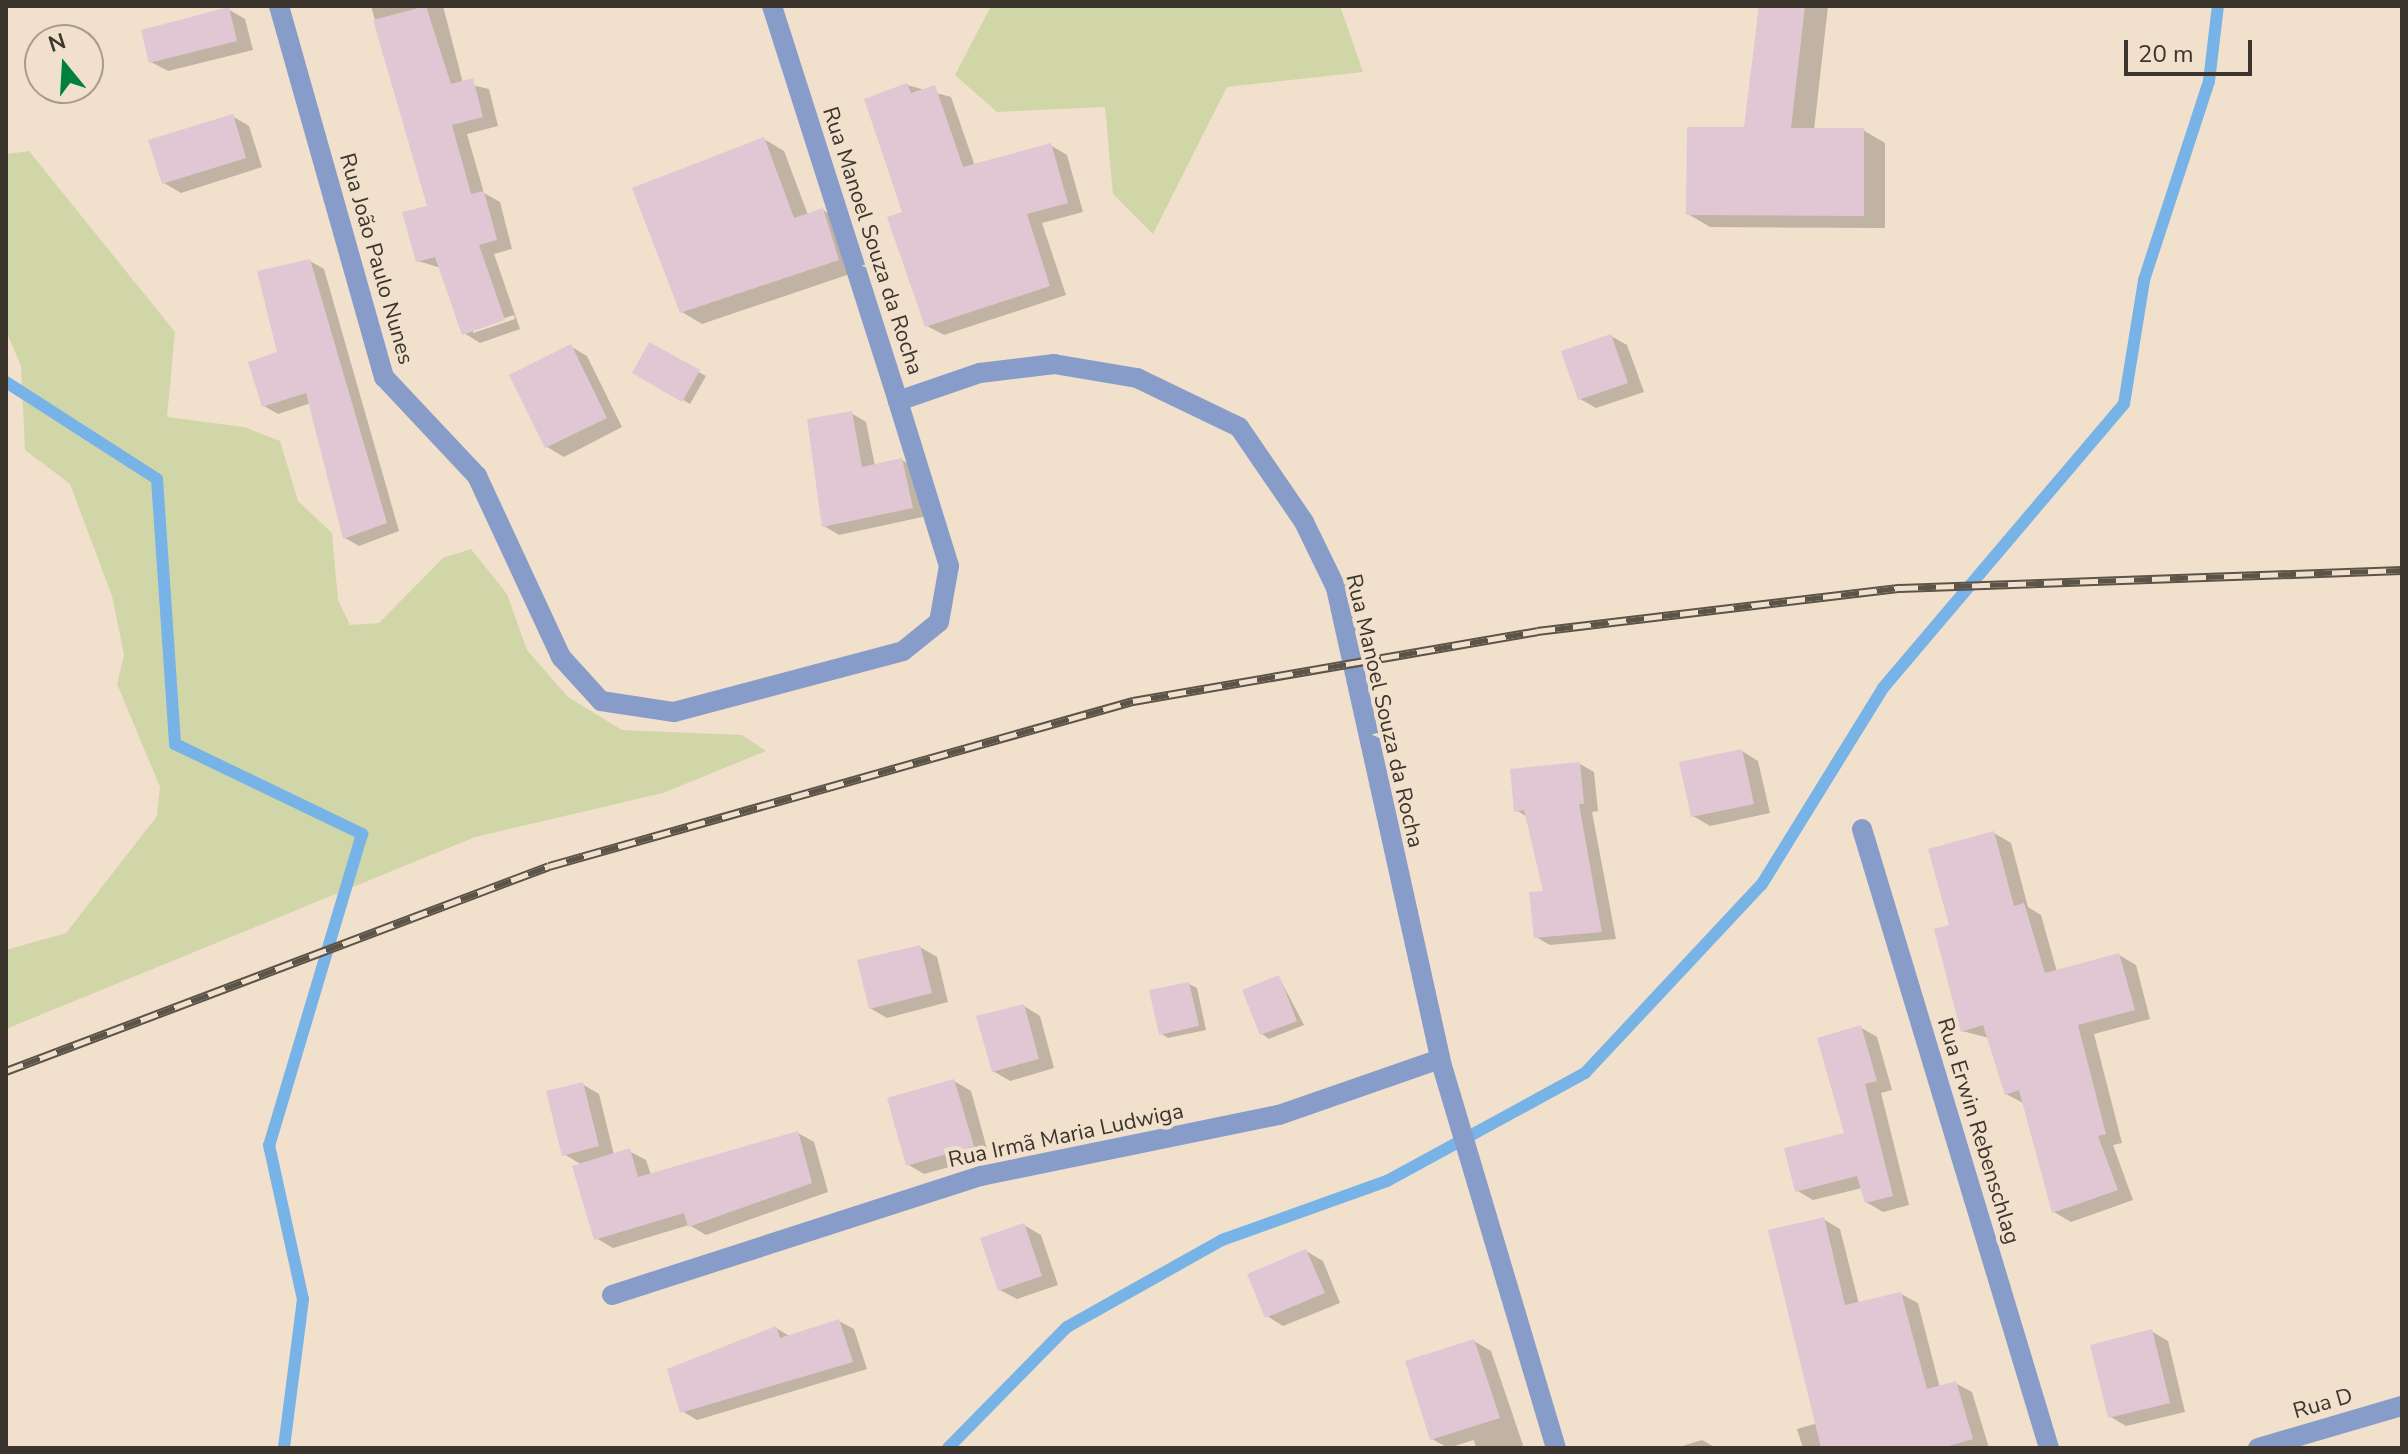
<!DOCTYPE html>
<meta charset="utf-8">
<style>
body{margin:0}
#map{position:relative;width:2408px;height:1454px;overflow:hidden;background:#f1e0cc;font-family:"Nunito Sans",sans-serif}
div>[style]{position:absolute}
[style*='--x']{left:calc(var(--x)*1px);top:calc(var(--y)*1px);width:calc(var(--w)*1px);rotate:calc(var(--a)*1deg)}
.green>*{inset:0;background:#d1d6a9}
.shadow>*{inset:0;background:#0003}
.stream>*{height:12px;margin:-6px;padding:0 6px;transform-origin:6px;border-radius:6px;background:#77b3e6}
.building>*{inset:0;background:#e1c7d4}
.minor>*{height:20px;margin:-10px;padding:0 10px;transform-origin:10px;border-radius:10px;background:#889cc9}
.rail>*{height:9px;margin-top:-4.5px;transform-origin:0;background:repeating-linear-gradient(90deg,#f1e0cc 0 18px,#5c5449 0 36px);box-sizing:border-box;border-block:2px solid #5c5449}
span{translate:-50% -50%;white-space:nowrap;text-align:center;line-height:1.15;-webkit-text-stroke:8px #f1e0cc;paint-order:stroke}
.street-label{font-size:22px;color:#3b352d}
.frame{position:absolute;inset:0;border:8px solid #3b352d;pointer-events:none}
.north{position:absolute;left:24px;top:24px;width:80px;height:80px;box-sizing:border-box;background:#f1e0cc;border:2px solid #a89c8c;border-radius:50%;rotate:342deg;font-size:22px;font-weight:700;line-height:32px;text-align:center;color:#3b352d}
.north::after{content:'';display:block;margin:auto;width:28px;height:36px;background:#00813b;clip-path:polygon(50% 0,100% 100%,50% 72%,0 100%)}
.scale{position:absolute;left:2124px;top:40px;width:128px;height:36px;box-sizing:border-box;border:4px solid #3b352d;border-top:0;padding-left:10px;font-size:24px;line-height:28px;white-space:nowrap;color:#3b352d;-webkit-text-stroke:6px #f1e0cc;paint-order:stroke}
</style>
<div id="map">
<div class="green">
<i style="clip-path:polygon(991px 6px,1340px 6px,1363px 72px,1227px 87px,1153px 234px,1113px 194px,1105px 107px,997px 112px,955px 75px)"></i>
<i style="clip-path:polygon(29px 151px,175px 332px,167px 417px,244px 427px,280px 441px,298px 501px,332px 533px,338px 600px,350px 625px,379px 623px,443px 558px,471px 549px,507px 594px,527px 650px,568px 697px,622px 730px,742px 735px,766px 751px,663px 793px,475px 837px,6px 1029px,6px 950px,66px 933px,157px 816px,160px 787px,117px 684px,124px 655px,112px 596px,70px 484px,25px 450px,21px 366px,6px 331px,6px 154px)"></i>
</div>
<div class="shadow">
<i style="clip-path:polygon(evenodd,371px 6px,443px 6px,463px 83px,489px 89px,498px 126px,467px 134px,484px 193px,500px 202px,512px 249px,494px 254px,520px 329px,480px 343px,464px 333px,441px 268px,418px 261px,429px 207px,371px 6px,514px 315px,515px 319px,473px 333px,473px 329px,514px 315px)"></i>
<i style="clip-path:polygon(1759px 6px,1828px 6px,1814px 130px,1863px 130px,1885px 143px,1885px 228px,1710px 227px,1688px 214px,1746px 129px)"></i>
<i style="clip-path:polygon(228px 9px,245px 19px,253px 50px,168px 71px,151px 62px)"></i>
<i style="clip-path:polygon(907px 85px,951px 97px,975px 166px,1050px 145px,1067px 155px,1083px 212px,1042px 223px,1066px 295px,944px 335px,927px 326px,905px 213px)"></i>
<i style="clip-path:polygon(232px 116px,249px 126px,262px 167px,181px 193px,164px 183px)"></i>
<i style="clip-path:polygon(764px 139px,784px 151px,808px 215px,823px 210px,843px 222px,859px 271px,702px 324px,682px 312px)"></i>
<i style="clip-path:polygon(310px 261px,324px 269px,399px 531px,359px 546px,345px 538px,311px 403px,278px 414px,264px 406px)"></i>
<i style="clip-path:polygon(1611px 336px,1627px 345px,1644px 392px,1596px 408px,1580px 399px)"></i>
<i style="clip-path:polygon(650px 345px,706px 376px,690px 404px,635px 372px)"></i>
<i style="clip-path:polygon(570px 346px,587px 356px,622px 427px,564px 457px,547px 447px)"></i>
<i style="clip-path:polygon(851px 413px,866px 422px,875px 466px,902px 460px,917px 469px,927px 516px,839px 535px,824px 526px)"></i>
<i style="clip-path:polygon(1742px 751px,1758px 761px,1770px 813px,1710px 826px,1693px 816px)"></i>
<i style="clip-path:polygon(1580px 764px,1594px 772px,1598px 811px,1592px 812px,1616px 939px,1550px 945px,1536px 937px,1545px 893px,1527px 817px,1516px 810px)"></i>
<i style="clip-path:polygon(1994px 833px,2011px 843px,2028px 907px,2041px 915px,2057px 972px,2119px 955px,2136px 965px,2150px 1019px,2094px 1034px,2122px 1143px,2113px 1145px,2133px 1200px,2071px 1222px,2054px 1212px,2023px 1103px,2006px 1094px,1989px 1038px,1962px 1031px,1952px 926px)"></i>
<i style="clip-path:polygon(920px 947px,937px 957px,948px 1002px,887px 1018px,870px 1008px)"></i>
<i style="clip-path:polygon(1279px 977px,1304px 1025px,1269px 1039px,1262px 1034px)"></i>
<i style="clip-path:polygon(1189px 984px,1197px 988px,1206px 1030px,1168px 1038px,1160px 1033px)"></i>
<i style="clip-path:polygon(1024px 1006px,1040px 1016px,1054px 1068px,1010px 1081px,993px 1071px)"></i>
<i style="clip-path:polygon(1860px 1027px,1877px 1037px,1892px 1090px,1881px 1093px,1909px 1205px,1883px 1212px,1866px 1202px,1862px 1188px,1813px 1200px,1796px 1190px,1847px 1134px)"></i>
<i style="clip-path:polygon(954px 1081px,971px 1091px,989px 1156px,924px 1174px,907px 1164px)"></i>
<i style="clip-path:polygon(582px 1084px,599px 1094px,614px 1155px,629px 1151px,646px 1160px,651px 1175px,798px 1133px,814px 1142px,828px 1192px,706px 1235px,689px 1225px,613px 1248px,596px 1238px,582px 1165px,564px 1154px)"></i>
<i style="clip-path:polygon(1823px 1219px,1840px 1229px,1859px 1304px,1901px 1294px,1918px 1303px,1940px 1388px,1955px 1383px,1972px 1392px,1989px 1448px,1803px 1448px,1797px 1429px,1818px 1423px)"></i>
<i style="clip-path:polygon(1024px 1225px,1041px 1235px,1058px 1285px,1017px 1299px,1000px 1290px)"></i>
<i style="clip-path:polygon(1306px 1251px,1323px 1261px,1340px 1303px,1283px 1326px,1267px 1316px)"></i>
<i style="clip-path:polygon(839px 1321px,854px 1329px,867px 1369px,697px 1420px,682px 1411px,776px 1328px,791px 1337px)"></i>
<i style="clip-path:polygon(2151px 1331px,2168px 1341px,2185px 1412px,2126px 1426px,2109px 1416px)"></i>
<i style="clip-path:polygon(1474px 1341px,1491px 1351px,1524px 1448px,1476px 1448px,1474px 1440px,1448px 1448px,1432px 1439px)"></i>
<i style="clip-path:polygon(1702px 1440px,1716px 1448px,1676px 1448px)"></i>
</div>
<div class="stream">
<i style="--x:6;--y:382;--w:179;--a:32.7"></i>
<i style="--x:157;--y:479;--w:266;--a:86.1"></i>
<i style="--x:175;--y:744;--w:208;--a:25.7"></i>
<i style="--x:362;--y:834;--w:325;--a:106.6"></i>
<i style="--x:269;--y:1145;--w:158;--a:77.6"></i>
<i style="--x:303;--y:1299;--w:150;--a:97.3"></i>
<i style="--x:948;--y:1448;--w:170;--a:-45.5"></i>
<i style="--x:1067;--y:1327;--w:178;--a:-29.3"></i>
<i style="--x:1222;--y:1240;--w:175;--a:-19.7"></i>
<i style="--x:1387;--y:1181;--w:226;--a:-28.6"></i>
<i style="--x:1585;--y:1073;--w:259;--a:-46.9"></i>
<i style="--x:1762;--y:884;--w:230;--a:-58.3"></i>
<i style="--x:1883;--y:688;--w:372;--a:-49.7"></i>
<i style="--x:2124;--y:404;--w:126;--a:-80.8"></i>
<i style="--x:2144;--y:280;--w:209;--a:-71.9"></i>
<i style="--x:2209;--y:81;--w:76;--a:-83.2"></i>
</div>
<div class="building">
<i style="clip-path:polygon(426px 6px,451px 84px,473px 78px,483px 117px,452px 125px,471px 194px,484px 191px,497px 240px,479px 245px,505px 320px,462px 335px,435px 257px,416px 262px,402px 212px,427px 206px,373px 20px)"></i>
<i style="clip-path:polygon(1759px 6px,1805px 6px,1791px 128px,1864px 128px,1864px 216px,1686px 215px,1687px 127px,1744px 127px)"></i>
<i style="clip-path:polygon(229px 7px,237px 41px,149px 63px,141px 30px)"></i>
<i style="clip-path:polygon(907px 83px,911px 93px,935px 85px,963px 167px,1051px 143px,1068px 203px,1027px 214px,1050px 286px,925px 327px,887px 217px,902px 212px,864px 99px)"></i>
<i style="clip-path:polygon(233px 114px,246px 158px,162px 184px,148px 140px)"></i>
<i style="clip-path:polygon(764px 137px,794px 218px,823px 208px,839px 260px,680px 313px,632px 188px)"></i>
<i style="clip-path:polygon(310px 259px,387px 523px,343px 539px,306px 393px,262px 407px,248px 362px,277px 352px,257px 271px)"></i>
<i style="clip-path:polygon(1611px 334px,1628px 383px,1578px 400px,1561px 351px)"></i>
<i style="clip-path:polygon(649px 342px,700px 370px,682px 402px,632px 373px)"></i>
<i style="clip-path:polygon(571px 344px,607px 418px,545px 448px,509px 375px)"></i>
<i style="clip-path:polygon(852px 411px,862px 467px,902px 458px,913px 508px,822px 527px,807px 419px)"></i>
<i style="clip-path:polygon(1742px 749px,1754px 804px,1691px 817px,1679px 762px)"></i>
<i style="clip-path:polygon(1580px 762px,1584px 804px,1579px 804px,1602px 932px,1534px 938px,1529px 892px,1543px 891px,1524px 810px,1514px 812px,1510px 769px)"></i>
<i style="clip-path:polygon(1994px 831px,2014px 906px,2024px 903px,2045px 973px,2119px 953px,2135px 1010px,2078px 1025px,2106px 1134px,2098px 1136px,2118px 1190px,2052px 1213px,2019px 1090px,2005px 1095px,1983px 1025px,1961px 1032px,1934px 929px,1949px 925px,1928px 849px)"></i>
<i style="clip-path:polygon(920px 945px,932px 993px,869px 1009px,857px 960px)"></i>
<i style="clip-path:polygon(1279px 975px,1297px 1021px,1260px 1035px,1242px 990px)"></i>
<i style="clip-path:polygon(1189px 982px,1199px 1026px,1159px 1035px,1149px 990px)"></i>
<i style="clip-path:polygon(1024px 1004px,1039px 1059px,992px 1072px,976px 1016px)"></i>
<i style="clip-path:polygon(1861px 1025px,1877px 1081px,1865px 1084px,1893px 1196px,1865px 1203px,1857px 1176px,1795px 1192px,1784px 1148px,1844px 1133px,1817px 1038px)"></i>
<i style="clip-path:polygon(954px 1079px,974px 1146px,906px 1166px,887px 1098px)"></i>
<i style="clip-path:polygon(583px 1082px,599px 1146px,562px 1156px,546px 1091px)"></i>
<i style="clip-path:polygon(798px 1131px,812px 1183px,688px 1227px,684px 1213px,594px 1240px,572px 1166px,630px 1148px,638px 1177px)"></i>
<i style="clip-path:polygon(1824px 1217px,1845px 1305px,1901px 1292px,1927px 1389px,1956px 1381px,1973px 1439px,1942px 1448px,1821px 1448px,1768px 1230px)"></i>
<i style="clip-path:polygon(1024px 1223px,1042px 1276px,998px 1291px,980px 1238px)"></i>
<i style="clip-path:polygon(1306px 1249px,1325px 1293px,1265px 1318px,1247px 1274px)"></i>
<i style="clip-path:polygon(839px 1319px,853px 1362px,680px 1413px,667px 1369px,776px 1326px,780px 1338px)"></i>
<i style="clip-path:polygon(2152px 1329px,2170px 1403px,2108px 1418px,2090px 1345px)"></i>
<i style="clip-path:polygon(1474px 1339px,1500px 1418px,1430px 1440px,1405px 1361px)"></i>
</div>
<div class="minor">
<i style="--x:279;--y:6;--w:386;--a:74.2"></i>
<i style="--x:384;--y:377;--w:136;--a:46.8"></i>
<i style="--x:477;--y:476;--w:200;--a:65.1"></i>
<i style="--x:561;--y:657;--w:59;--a:47.7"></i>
<i style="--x:601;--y:701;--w:74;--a:8.6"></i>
<i style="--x:674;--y:712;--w:237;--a:-14.9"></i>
<i style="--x:903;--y:651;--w:46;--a:-38.9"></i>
<i style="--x:939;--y:622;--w:57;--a:-79.9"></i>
<i style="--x:949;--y:566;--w:173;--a:-107.2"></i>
<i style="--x:772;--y:6;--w:415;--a:72.3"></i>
<i style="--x:898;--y:401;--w:87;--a:-18.9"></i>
<i style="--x:980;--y:373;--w:75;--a:-6.9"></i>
<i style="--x:1054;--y:364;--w:84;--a:9.6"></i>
<i style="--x:1137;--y:378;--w:113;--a:25.7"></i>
<i style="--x:1239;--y:427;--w:115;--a:55.6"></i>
<i style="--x:1304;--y:522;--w:73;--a:64.1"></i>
<i style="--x:1336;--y:588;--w:482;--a:77.5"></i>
<i style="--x:1440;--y:1059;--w:406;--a:73.4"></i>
<i style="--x:1862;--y:829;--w:647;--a:73.19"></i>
<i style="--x:612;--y:1295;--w:388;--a:-17.9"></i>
<i style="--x:981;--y:1176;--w:304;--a:-11.6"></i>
<i style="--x:1279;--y:1115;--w:170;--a:-19.2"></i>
<i style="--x:2258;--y:1448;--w:150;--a:-16.3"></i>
</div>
<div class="rail">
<i style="--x:6;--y:1071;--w:580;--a:-20.68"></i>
<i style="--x:549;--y:866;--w:607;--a:-15.78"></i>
<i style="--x:1133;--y:701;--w:410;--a:-9.8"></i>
<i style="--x:1537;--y:631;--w:366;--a:-6.8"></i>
<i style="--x:1900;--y:588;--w:502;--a:-2.05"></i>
</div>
<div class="street-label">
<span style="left:872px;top:241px;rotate:72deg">Rua Manoel Souza da Rocha</span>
<span style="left:376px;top:259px;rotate:74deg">Rua João Paulo Nunes</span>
<span style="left:1384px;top:711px;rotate:77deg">Rua Manoel Souza da Rocha</span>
<span style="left:1978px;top:1131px;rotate:73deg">Rua Erwin Rebenschlag</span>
<span style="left:1066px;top:1136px;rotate:-12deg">Rua Irmã Maria Ludwiga</span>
<span style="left:2323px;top:1404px;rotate:-16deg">Rua D</span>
</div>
<div class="frame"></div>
<div class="north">N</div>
<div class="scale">20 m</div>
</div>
